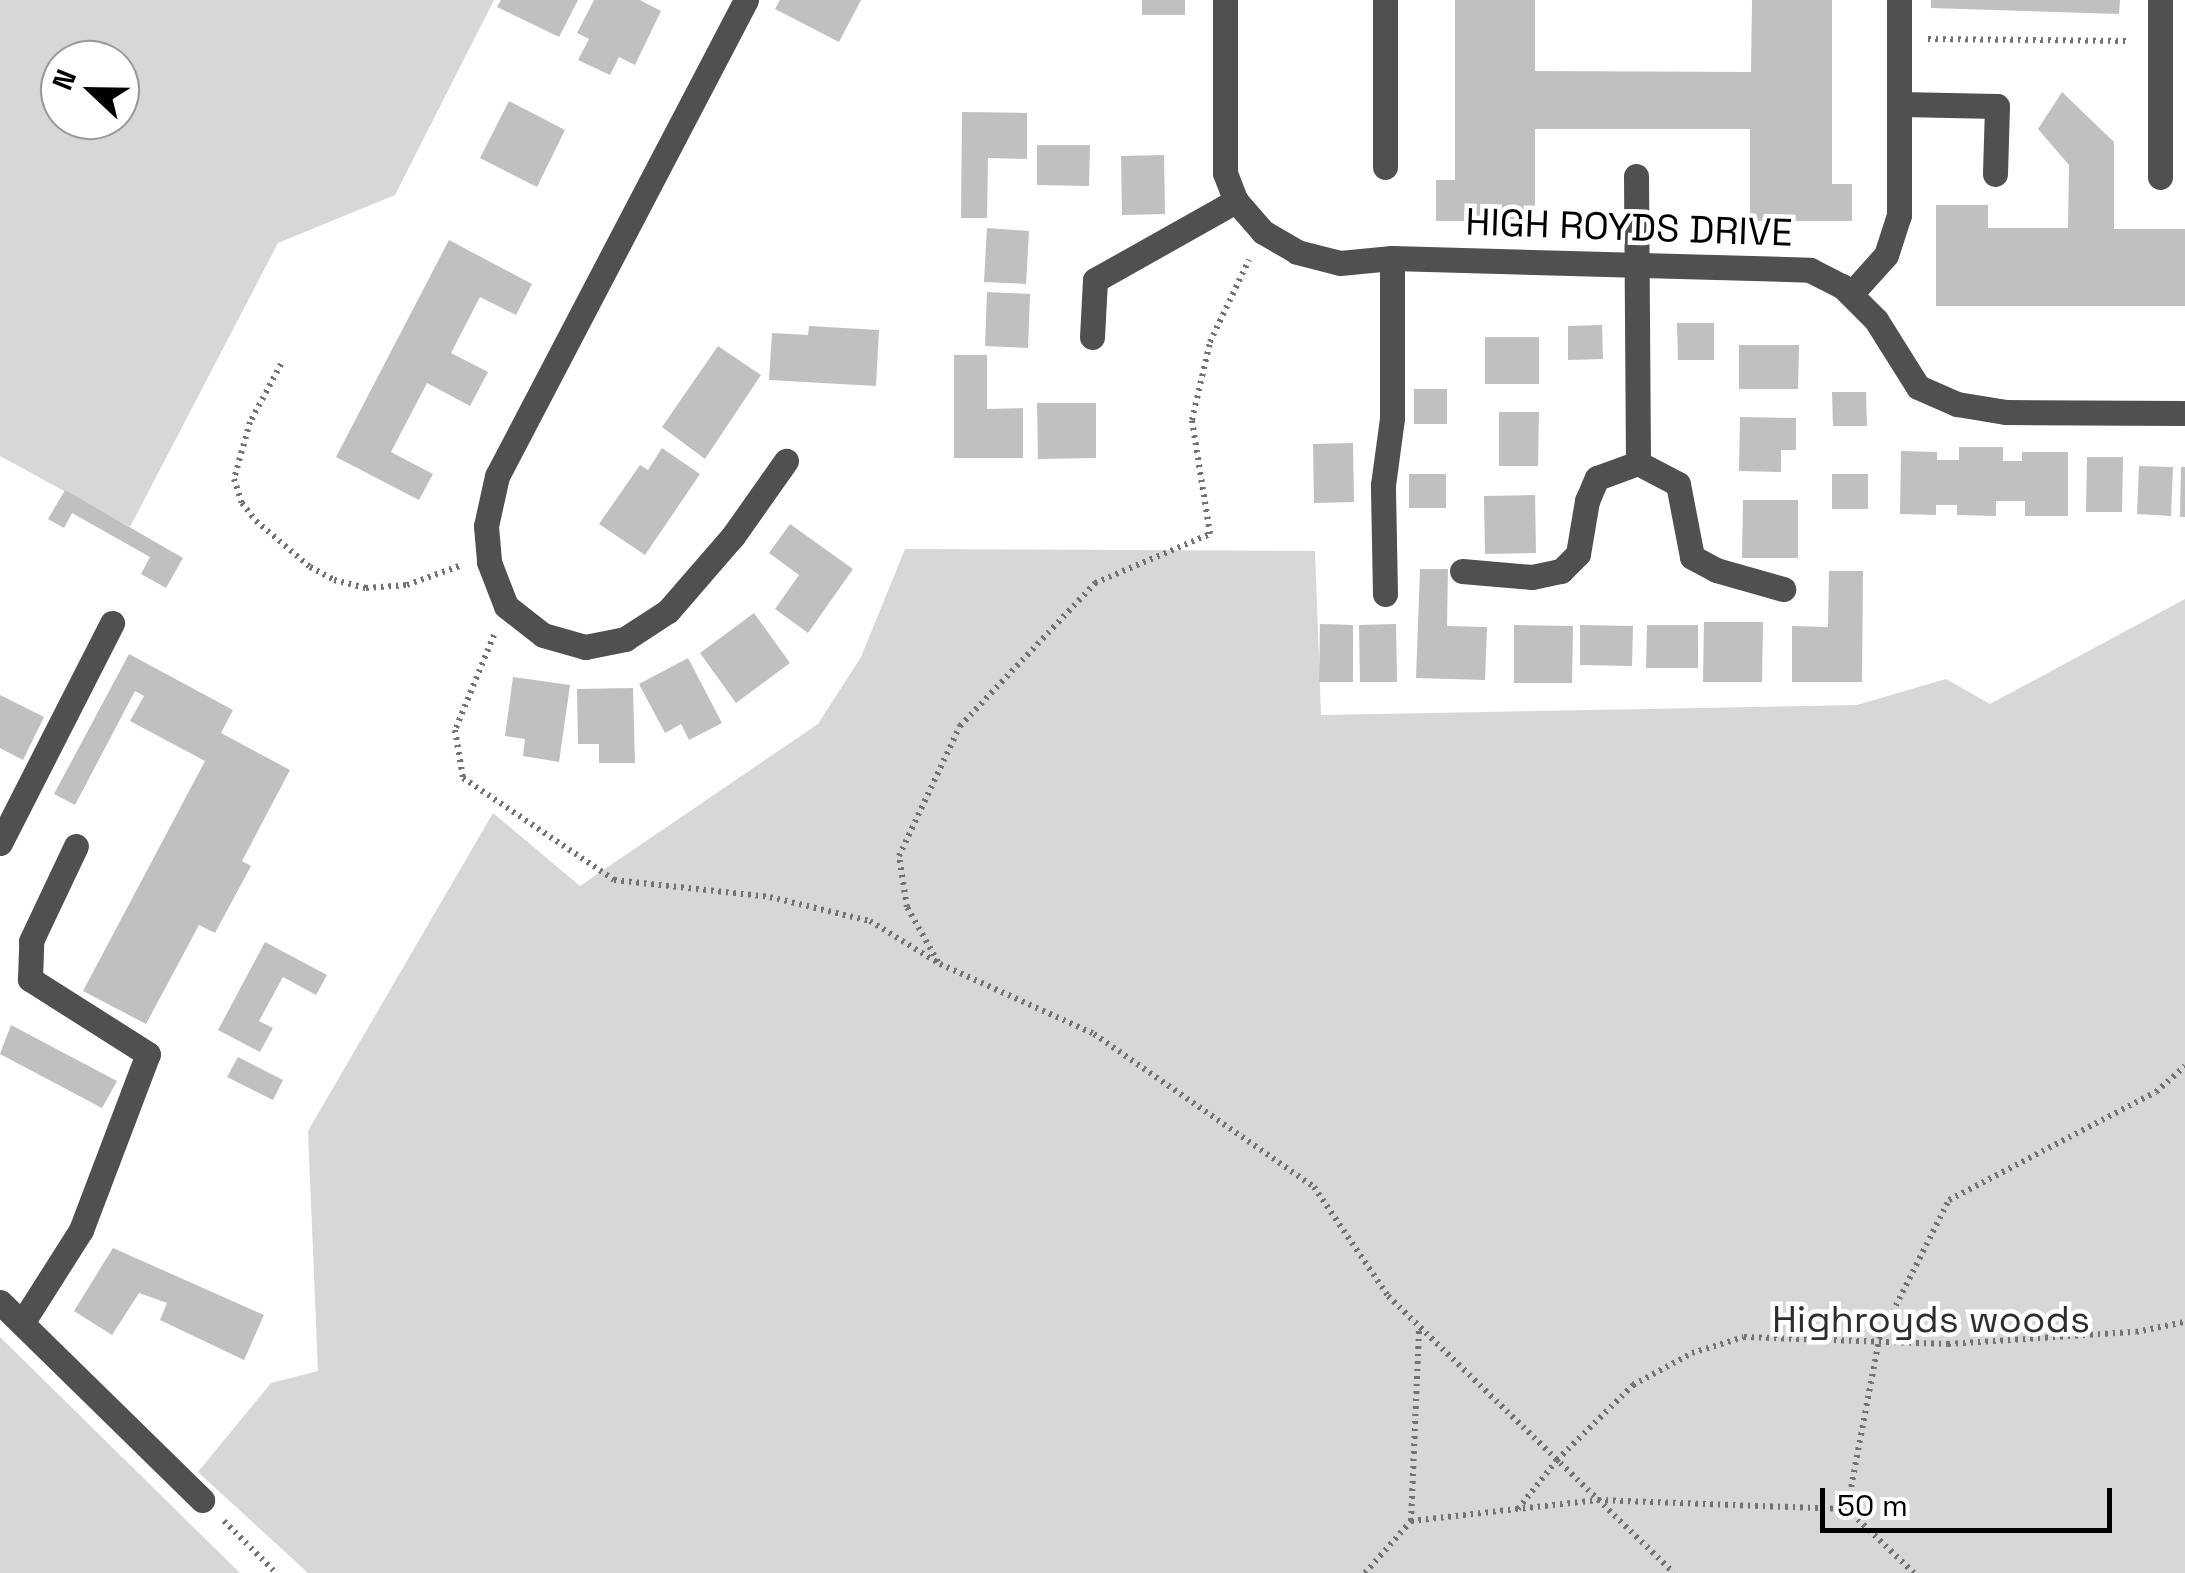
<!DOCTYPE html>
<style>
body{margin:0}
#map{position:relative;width:2185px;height:1573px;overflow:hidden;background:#fff;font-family:"Space Grotesk",sans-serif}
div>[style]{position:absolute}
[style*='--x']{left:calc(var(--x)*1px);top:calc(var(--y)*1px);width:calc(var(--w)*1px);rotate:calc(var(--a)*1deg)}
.green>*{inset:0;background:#d7d7d7}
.building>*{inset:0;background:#c0c0c0}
.path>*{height:6px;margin-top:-3px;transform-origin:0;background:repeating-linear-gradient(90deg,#727272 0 2.5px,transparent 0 7.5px)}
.minor>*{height:25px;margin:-12.5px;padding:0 12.5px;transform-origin:12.5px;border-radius:12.5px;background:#505050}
span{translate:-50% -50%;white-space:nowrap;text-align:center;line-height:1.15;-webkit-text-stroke:9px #fff;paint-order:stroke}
.street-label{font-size:38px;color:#000}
.park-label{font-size:38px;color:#2e2e2e}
.north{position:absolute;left:40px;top:40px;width:100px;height:100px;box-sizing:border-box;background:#fff;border:2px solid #999;border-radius:50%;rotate:292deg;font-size:28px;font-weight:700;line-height:40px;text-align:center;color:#000}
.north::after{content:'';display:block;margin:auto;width:35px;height:45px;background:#000;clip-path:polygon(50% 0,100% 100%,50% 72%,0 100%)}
.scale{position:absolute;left:1820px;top:1488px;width:292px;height:45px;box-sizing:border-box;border:5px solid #000;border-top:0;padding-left:12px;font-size:30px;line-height:35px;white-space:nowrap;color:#000;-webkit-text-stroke:8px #fff;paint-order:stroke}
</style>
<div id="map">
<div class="green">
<i style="clip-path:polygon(evenodd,0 0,494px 0,395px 195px,278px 243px,130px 527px,0 456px,0 0,60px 60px,120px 60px,120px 120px,60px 120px,60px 60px)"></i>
<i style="clip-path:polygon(905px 549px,1315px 551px,1321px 715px,1857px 705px,1946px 679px,1990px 704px,2185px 599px,2185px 1573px,308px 1573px,198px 1472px,271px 1383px,318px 1371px,308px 1131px,493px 813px,580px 886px,818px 724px,861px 657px)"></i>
<i style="clip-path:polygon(0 1337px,240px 1573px,0 1573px)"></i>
</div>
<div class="building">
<i style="clip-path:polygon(501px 0,578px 0,559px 37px,497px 7px)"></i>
<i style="clip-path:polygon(594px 0,640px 0,661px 11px,635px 65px,619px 57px,610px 75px,578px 60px,589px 39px,577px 33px)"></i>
<i style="clip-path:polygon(780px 0,861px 0,839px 42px,775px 9px)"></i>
<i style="clip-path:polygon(1142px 0,1185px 0,1185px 15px,1142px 15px)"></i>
<i style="clip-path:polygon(1455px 0,1535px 0,1535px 71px,1751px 72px,1752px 0,1832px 0,1832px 184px,1852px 184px,1852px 221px,1750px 221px,1750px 129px,1535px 129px,1535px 221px,1436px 221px,1436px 180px,1455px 180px)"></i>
<i style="clip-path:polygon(1931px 0,2120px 0,2119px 14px,1931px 8px)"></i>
<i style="clip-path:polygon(2062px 92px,2114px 142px,2114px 229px,2185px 229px,2185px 306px,1936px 306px,1936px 205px,1988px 205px,1988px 228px,2068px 228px,2069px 165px,2038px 129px)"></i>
<i style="clip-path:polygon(509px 101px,565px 130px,537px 187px,480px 158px)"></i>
<i style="clip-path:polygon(962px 112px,1027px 113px,1027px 159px,988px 158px,987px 218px,961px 218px)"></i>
<i style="clip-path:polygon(1037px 145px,1090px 145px,1089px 186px,1037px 185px)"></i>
<i style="clip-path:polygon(1164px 155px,1165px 214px,1122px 215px,1121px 156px)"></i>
<i style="clip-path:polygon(987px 228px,1029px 231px,1026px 284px,984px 282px)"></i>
<i style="clip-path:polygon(449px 240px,532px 284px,516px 315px,480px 297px,451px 353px,488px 372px,470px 406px,427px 383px,391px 452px,433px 474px,419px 500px,336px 457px)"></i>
<i style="clip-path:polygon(987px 292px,1030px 294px,1028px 348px,985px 346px)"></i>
<i style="clip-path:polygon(1677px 323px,1714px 323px,1714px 360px,1678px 360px)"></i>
<i style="clip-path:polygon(1602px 325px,1603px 359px,1568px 360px,1568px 326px)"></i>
<i style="clip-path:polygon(809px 326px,879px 330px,876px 386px,769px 380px,772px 333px,808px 335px)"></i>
<i style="clip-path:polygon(1485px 337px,1539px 337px,1539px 384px,1485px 384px)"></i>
<i style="clip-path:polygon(1739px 345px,1799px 345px,1798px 389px,1739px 389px)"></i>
<i style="clip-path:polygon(718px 346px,761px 375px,705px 459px,662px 427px)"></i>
<i style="clip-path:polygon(954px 355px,987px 355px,987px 409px,1023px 408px,1023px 458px,954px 458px)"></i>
<i style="clip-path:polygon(1414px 389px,1447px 389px,1447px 424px,1414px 424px)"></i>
<i style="clip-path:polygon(1832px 392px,1866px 392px,1867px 426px,1833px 426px)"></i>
<i style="clip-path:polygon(1037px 403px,1096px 403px,1096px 458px,1038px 459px)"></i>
<i style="clip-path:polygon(1499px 412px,1539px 412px,1538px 466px,1499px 466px)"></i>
<i style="clip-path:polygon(1740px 417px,1796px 418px,1796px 450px,1781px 450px,1781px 472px,1739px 471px)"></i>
<i style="clip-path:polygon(1353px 443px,1354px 502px,1314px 503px,1313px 444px)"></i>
<i style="clip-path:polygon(1959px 447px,2003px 447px,2003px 461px,2022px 461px,2022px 452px,2068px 452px,2068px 516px,2025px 516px,2025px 501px,1996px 501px,1996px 516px,1957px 515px,1957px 505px,1936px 505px,1936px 515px,1900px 514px,1901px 451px,1937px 452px,1937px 460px,1959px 460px)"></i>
<i style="clip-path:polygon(662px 448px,700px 474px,645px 555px,599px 524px,640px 465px,648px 470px)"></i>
<i style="clip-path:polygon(2087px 457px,2123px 457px,2122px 512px,2086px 512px)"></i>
<i style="clip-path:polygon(2139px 466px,2173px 467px,2171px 516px,2137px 514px)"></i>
<i style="clip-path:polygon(2181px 467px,2185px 467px,2185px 517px,2180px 517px)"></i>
<i style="clip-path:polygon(1409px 474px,1446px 474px,1446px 508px,1409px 508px)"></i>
<i style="clip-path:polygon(1832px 474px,1868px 474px,1868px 509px,1832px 509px)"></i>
<i style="clip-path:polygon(65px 490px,183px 558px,166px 588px,141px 574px,150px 557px,72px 513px,64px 528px,48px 519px)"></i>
<i style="clip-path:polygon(1535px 495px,1536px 553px,1485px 554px,1484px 496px)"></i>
<i style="clip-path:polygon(1743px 500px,1798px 500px,1798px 558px,1742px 558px)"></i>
<i style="clip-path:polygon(790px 524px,853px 569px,808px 633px,775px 609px,799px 575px,769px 553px)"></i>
<i style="clip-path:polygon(1420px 569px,1448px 569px,1447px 626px,1487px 627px,1485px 680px,1416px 678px)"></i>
<i style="clip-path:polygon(1829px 571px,1863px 571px,1862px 682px,1792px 682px,1792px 626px,1828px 627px)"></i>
<i style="clip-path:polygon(754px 613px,790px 663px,736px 703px,700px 653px)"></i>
<i style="clip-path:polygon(1704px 622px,1763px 622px,1762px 682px,1703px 682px)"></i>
<i style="clip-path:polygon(1320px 624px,1353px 625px,1353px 682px,1319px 682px)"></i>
<i style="clip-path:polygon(1396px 624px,1397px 682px,1360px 682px,1359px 625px)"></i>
<i style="clip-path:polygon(1514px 625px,1573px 626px,1572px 683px,1514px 683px)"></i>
<i style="clip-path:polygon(1580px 625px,1633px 626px,1632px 666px,1580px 665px)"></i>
<i style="clip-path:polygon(1647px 625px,1698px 625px,1698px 668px,1646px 668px)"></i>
<i style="clip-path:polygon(129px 654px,233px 710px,221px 733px,290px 770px,242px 861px,251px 866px,215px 933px,199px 925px,146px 1024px,83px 991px,205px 761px,130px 721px,144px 696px,135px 691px,75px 805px,54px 794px)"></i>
<i style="clip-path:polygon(688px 658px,722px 723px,689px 740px,681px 724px,665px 733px,639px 684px)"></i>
<i style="clip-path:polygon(513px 677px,570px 685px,559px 762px,523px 756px,525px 739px,505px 736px)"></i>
<i style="clip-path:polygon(633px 688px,635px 763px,599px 763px,599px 744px,578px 744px,577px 689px)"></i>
<i style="clip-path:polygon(0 695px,44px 717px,23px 760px,0 748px)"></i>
<i style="clip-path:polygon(265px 942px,327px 975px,316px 995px,283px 977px,259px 1021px,273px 1028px,260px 1052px,218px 1030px)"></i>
<i style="clip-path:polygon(11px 1025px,117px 1081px,102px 1108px,0 1054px)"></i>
<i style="clip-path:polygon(238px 1057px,283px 1080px,273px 1100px,227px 1077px)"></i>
<i style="clip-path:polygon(113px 1248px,264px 1315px,244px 1360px,160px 1320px,167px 1303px,139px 1293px,112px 1335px,74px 1311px)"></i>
</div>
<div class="path">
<i style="--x:1928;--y:39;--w:202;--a:0.6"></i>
<i style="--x:281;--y:364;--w:66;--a:118.1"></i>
<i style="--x:250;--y:422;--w:59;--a:105.7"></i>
<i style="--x:234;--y:479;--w:25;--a:72"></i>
<i style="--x:242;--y:503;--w:23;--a:52"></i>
<i style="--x:256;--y:521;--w:71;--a:40.4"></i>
<i style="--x:310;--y:567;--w:27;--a:28"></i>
<i style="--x:334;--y:580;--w:33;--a:14"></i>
<i style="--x:366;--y:588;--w:41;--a:-4.2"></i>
<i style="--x:407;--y:585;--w:59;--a:-20"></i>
<i style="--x:494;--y:635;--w:103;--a:112.3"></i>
<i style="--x:455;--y:730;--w:49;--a:80.5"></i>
<i style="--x:463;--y:778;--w:182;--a:34"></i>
<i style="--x:614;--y:880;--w:157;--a:6.2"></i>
<i style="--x:770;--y:897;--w:103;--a:13.5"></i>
<i style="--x:870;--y:921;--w:82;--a:31.6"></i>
<i style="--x:940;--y:964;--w:169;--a:24.4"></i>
<i style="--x:1094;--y:1034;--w:268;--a:34.8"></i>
<i style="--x:1314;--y:1187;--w:132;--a:55.8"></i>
<i style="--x:1388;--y:1296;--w:398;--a:44.1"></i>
<i style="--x:938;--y:962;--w:63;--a:-119.4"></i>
<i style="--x:907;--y:907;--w:52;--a:-98.9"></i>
<i style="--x:899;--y:856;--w:144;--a:-64.9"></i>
<i style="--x:960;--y:726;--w:197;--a:-46.6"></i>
<i style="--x:1095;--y:583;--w:125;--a:-23.1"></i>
<i style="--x:1210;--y:534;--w:115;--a:-99"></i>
<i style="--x:1192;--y:420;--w:80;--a:-77"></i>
<i style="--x:1210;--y:342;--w:91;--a:-64.6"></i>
<i style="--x:1518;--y:1509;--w:63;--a:-51.5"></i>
<i style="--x:1557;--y:1460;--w:107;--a:-44.6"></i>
<i style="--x:1633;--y:1385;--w:67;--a:-28.5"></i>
<i style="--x:1692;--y:1353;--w:54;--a:-17.1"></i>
<i style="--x:1744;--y:1337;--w:204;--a:2"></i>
<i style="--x:1948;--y:1344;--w:188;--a:-3.7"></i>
<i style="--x:2136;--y:1332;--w:50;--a:-11.5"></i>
<i style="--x:1847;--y:1509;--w:173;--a:-79.3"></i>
<i style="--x:1879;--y:1339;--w:156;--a:-63.3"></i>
<i style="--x:1949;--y:1200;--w:233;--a:-27.6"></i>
<i style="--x:2156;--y:1092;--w:39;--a:-42"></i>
<i style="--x:224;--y:1521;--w:74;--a:45"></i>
<i style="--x:1411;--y:1521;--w:194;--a:-87.6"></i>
<i style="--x:1365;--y:1573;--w:69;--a:-48.5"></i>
<i style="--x:1411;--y:1521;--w:188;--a:-6.4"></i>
<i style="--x:1598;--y:1500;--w:249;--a:2.1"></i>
<i style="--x:1847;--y:1509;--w:93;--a:43.7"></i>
</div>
<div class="minor">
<i style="--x:746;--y:0;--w:537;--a:117.61"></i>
<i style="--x:497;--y:476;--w:51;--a:102.4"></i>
<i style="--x:486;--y:526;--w:36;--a:85"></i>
<i style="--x:489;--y:562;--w:47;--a:68.9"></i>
<i style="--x:506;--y:606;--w:47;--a:38.1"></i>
<i style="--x:543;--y:635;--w:44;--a:15.9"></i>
<i style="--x:585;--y:647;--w:41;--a:-11.3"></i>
<i style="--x:625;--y:639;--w:51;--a:-33.1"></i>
<i style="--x:668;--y:611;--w:99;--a:-49.1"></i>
<i style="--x:733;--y:536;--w:92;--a:-54.8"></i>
<i style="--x:1225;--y:0;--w:173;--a:90"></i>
<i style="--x:1225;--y:173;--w:30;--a:69"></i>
<i style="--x:1236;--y:201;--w:41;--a:48.9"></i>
<i style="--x:1263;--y:232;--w:39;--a:30"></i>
<i style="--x:1297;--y:252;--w:44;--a:14.3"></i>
<i style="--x:1340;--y:263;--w:52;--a:-5.5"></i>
<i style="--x:1392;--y:258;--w:418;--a:1.6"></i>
<i style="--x:1810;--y:270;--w:36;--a:27"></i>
<i style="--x:1842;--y:286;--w:48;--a:45"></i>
<i style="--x:1876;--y:320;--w:79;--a:57.9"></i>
<i style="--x:1918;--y:387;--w:43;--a:23.6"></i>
<i style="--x:1957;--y:404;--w:50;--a:9.3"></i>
<i style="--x:2006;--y:412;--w:179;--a:0.3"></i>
<i style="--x:1900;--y:104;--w:97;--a:1.2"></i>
<i style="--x:1997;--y:106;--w:68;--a:91.7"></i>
<i style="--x:1385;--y:167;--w:167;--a:-90"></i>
<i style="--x:1636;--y:176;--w:287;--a:89.6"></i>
<i style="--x:2160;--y:177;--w:177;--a:-90"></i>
<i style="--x:1851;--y:294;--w:52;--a:-48.1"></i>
<i style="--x:1886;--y:255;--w:42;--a:-72"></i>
<i style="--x:1899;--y:215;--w:215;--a:-90"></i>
<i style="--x:1092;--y:337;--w:57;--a:-87"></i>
<i style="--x:1095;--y:280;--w:162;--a:-29.3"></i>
<i style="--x:1462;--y:571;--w:70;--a:4.9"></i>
<i style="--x:1532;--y:577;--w:30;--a:-12"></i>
<i style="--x:1561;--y:571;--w:24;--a:-45"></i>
<i style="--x:1578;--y:554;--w:54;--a:-80.4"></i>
<i style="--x:1587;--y:501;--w:25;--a:-67"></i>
<i style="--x:1597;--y:478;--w:44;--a:-20.1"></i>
<i style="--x:1638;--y:463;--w:45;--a:27.7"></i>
<i style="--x:1678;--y:484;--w:74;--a:79.1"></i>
<i style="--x:1692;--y:557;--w:27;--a:28"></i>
<i style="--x:1716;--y:570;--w:70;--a:15.8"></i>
<i style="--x:1385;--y:594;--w:109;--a:-91.1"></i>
<i style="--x:1383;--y:485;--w:68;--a:-82.3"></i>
<i style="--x:1392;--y:418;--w:160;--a:-90"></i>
<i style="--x:0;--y:843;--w:247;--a:-63"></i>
<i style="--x:0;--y:1302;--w:283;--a:44.4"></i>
<i style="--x:22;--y:1323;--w:110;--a:-57.6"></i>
<i style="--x:81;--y:1230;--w:188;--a:-69.2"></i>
<i style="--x:148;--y:1054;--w:140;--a:-147.6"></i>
<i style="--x:30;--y:979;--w:38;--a:-88"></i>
<i style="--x:31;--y:941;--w:105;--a:-64.7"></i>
</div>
<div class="street-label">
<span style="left:1629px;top:228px;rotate:2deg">HIGH ROYDS DRIVE</span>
</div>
<div class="park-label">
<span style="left:1931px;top:1320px">Highroyds woods</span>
</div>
<div class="north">N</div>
<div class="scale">50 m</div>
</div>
